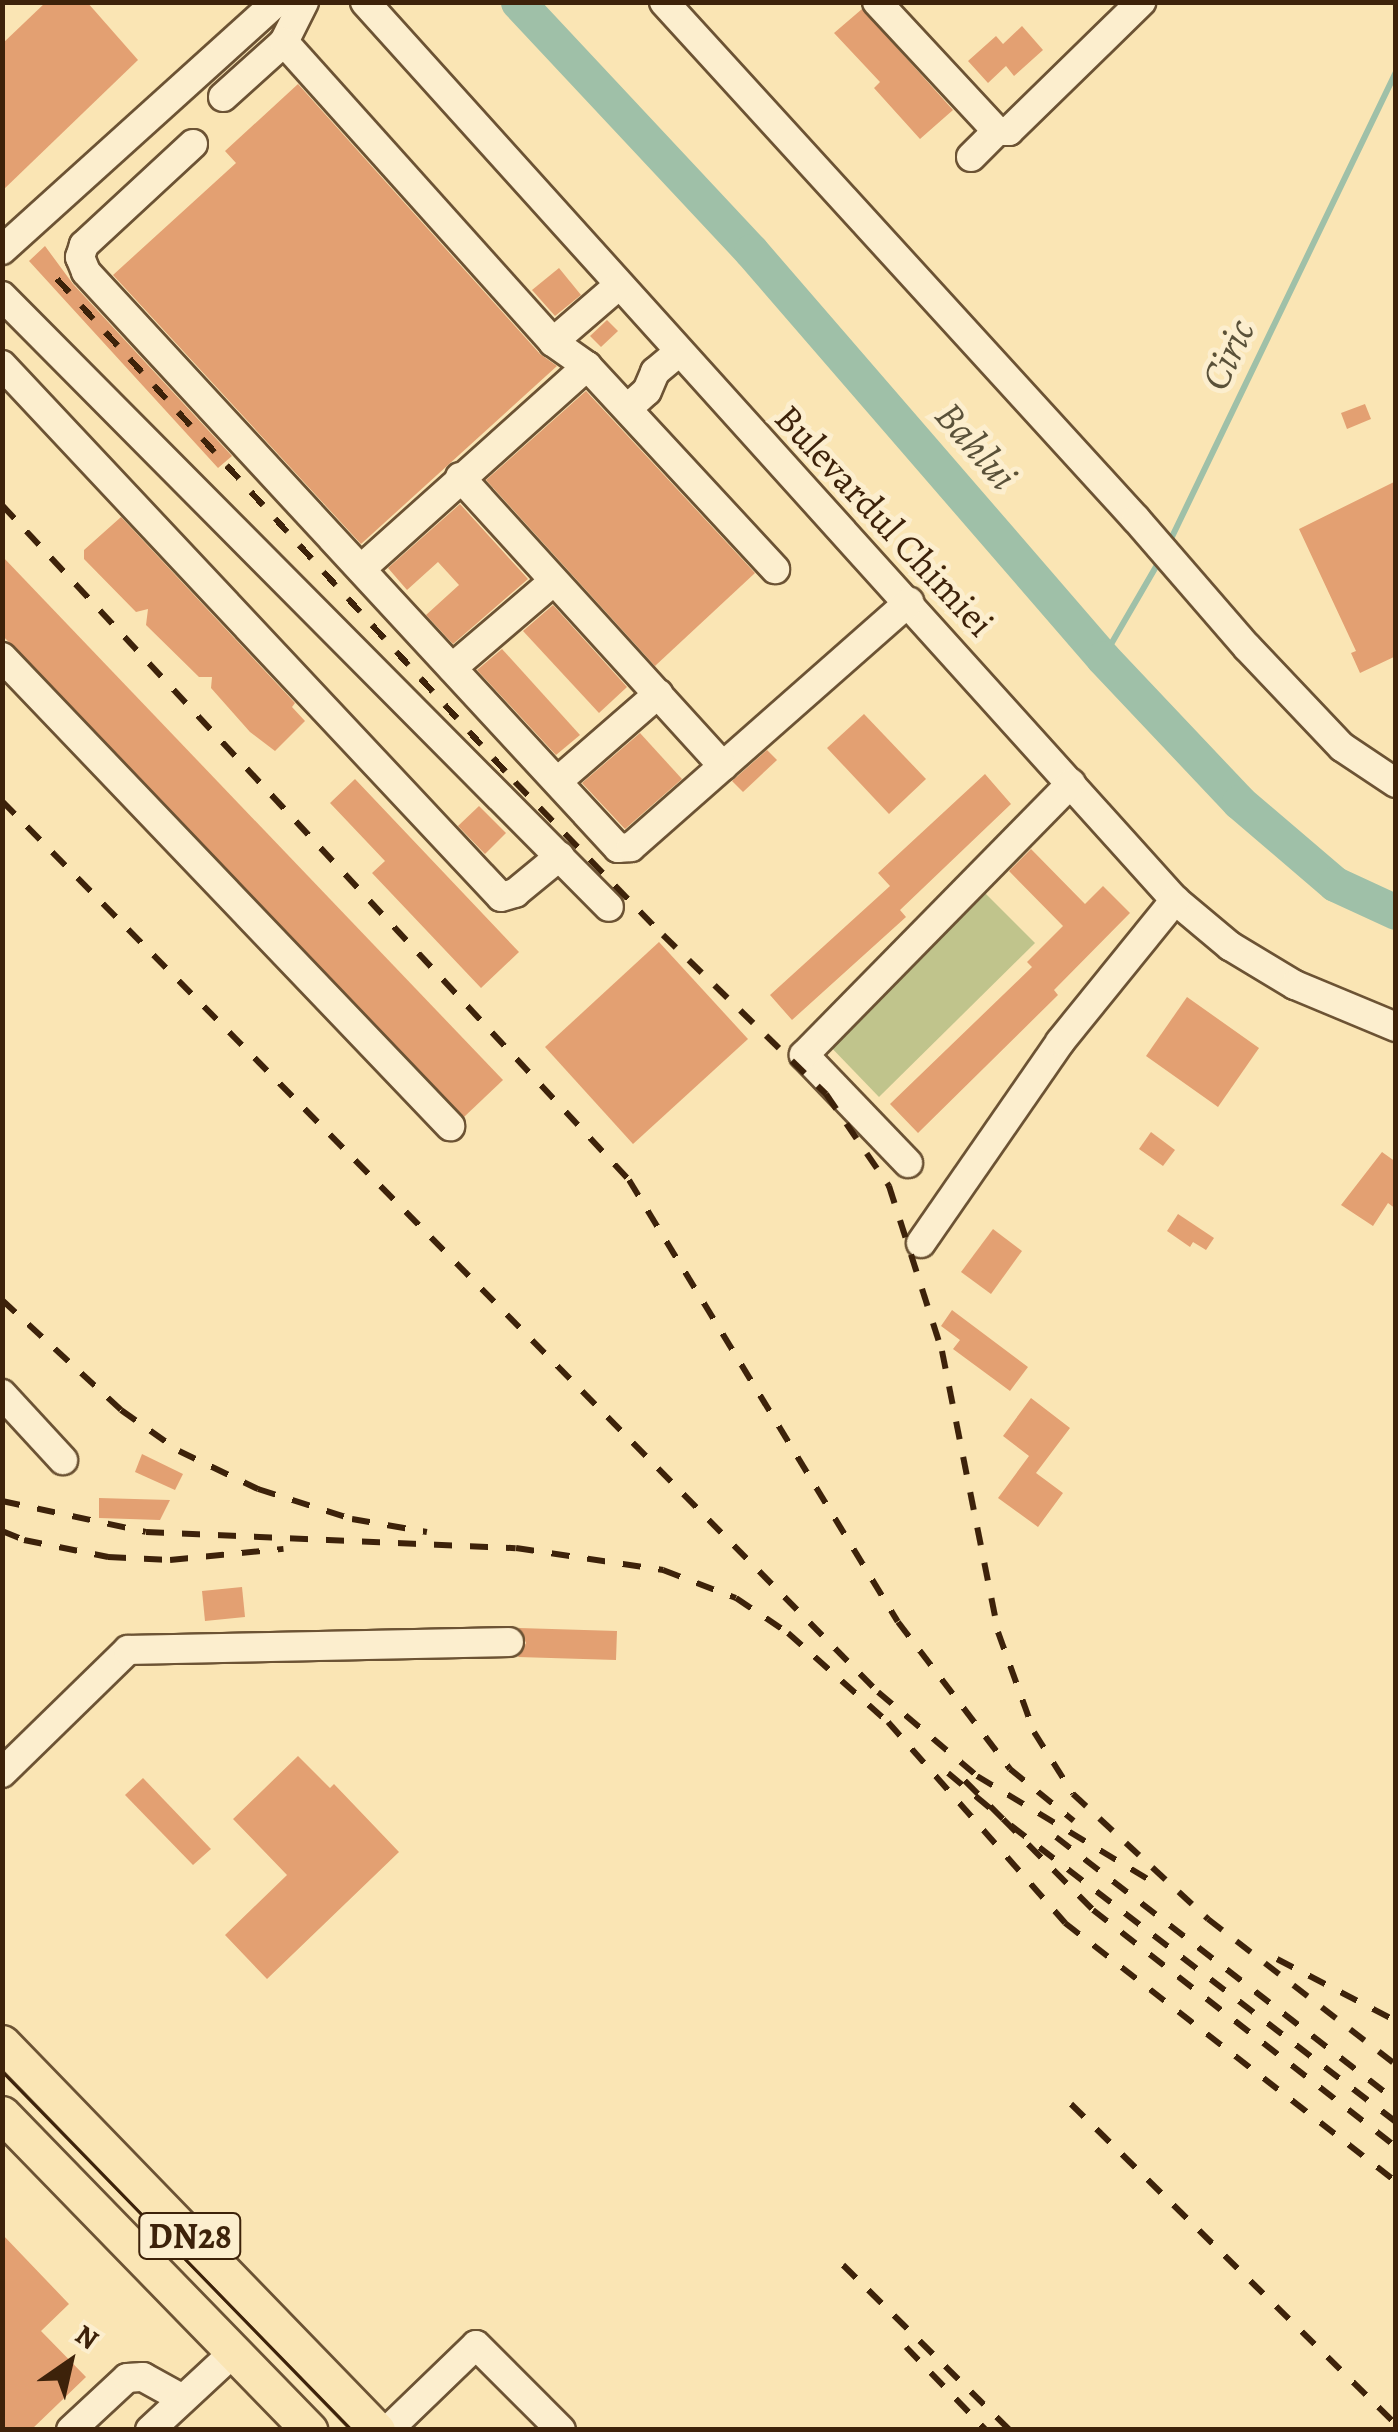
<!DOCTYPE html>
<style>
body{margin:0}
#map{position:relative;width:1398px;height:2432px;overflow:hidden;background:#fae5b4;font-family:Alegreya,serif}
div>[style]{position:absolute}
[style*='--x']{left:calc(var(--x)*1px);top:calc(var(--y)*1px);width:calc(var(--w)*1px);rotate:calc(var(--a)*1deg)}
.green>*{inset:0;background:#c0c48c}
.stream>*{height:6px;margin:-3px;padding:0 3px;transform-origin:3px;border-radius:3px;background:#9fc0a8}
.river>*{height:35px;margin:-17.5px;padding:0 17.5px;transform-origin:17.5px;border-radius:17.5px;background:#9fc0a8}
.building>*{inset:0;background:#e3a072}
.roads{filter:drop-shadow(2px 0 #6c5334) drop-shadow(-2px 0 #6c5334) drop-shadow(0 2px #6c5334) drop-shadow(0 -2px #6c5334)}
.minor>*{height:28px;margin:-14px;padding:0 14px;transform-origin:14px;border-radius:14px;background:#fceece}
.major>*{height:35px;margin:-17.5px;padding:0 17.5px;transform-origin:17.5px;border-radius:17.5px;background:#fae5b4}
.tram>*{height:2.5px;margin:-1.25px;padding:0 1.25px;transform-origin:1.25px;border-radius:1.25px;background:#3d220a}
.rail>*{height:6px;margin-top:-3px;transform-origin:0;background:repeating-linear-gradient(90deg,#3d220a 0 18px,transparent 0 36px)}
span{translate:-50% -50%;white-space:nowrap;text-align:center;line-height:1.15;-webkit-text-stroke:10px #fceece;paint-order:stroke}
.shield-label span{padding:2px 8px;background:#fceece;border:2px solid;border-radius:8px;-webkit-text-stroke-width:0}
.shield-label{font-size:35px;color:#3d220a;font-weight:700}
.street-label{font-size:38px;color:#3d220a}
.water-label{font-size:40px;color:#5a5139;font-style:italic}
.frame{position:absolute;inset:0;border:5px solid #3d220a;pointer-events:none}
.north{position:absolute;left:20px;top:2312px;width:100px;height:100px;-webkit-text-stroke:8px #fceece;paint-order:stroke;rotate:34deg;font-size:28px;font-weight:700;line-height:40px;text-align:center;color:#3d220a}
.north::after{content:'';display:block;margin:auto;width:35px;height:45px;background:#3d220a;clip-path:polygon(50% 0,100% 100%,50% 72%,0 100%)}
</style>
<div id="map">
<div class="green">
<i style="clip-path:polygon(984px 892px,1035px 943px,879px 1097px,825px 1041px)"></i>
</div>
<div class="stream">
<i style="--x:1169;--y:543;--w:523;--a:-64.27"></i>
<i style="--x:1103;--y:658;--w:116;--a:-59.9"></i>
</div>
<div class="river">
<i style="--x:518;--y:2;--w:341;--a:46.9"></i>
<i style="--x:751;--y:251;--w:538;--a:49.14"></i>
<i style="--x:1103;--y:658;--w:198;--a:46.6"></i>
<i style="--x:1239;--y:802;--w:126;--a:40.5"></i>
<i style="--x:1335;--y:884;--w:67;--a:24.7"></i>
</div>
<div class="building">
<i style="clip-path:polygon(46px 2px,87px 2px,138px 60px,2px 191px,2px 44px)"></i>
<i style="clip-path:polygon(862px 9px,953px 110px,920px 139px,874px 88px,880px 82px,834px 33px)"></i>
<i style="clip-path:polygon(1022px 26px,1043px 50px,1014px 76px,1006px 66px,988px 83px,968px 61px,996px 36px,1003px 44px)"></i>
<i style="clip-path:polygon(298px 84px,540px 354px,557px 366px,361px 544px,113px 275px,236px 163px,225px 151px)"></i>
<i style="clip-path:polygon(45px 246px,73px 284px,232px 456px,218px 468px,29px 261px)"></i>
<i style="clip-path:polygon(559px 268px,581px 295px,555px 316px,532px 290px)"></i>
<i style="clip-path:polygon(607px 320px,618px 331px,601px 347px,590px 336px)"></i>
<i style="clip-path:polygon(586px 391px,755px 573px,655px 666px,486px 480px)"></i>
<i style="clip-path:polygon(1365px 404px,1371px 419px,1347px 429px,1341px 413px)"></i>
<i style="clip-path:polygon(1396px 481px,1396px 656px,1360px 673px,1351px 653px,1356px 651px,1299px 529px)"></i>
<i style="clip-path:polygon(460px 504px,528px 579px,453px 644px,426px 615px,459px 585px,438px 562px,407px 590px,388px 568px)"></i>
<i style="clip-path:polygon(121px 517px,295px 703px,292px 707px,305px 721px,275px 751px,250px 732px,211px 688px,212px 677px,199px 677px,146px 625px,148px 609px,136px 612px,84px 559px,84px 550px)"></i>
<i style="clip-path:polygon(2px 556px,503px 1080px,464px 1117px,2px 635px)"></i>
<i style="clip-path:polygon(553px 605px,627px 687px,599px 713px,523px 631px)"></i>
<i style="clip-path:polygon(502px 649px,580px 735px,556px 755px,477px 670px)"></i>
<i style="clip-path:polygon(864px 714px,926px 779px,889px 814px,827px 748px)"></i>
<i style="clip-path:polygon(640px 733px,682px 779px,625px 829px,582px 783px)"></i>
<i style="clip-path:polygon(767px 750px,777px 760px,743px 792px,732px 781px)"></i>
<i style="clip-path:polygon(985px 774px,1011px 804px,900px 910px,906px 917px,792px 1020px,770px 995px,890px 886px,878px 873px)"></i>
<i style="clip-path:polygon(355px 779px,519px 952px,481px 988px,372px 873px,385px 861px,330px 803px)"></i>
<i style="clip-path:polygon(479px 806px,506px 833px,485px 854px,458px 826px)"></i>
<i style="clip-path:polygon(1031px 849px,1085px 904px,1103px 886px,1130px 913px,1054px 990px,1058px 995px,918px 1133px,890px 1104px,1032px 967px,1027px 962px,1063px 926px,1009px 871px)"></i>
<i style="clip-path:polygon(659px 942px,748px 1039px,633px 1144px,545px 1047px)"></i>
<i style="clip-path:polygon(1187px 997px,1259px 1048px,1218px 1107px,1146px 1056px)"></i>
<i style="clip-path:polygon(1151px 1132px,1175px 1150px,1163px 1166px,1139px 1149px)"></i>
<i style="clip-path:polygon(1382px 1152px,1396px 1162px,1396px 1209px,1388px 1203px,1373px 1226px,1341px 1205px)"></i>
<i style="clip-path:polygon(1178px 1214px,1214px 1238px,1206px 1250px,1193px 1242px,1190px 1247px,1167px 1231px)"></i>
<i style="clip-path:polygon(993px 1229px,1022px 1251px,991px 1294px,961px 1272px)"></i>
<i style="clip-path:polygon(952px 1310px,1028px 1367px,1010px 1391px,953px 1349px,960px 1340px,941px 1326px)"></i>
<i style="clip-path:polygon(1031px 1398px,1070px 1428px,1036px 1473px,1063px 1493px,1038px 1527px,998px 1498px,1029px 1456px,1003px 1436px)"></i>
<i style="clip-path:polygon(142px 1454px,183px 1474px,175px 1490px,135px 1472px)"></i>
<i style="clip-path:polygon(99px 1498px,170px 1500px,160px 1520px,99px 1518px)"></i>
<i style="clip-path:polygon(242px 1587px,245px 1617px,205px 1621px,202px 1591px)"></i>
<i style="clip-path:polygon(519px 1628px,617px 1631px,616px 1660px,518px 1657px,526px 1643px)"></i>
<i style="clip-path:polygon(298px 1756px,330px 1788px,334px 1784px,399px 1852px,267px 1979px,225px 1935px,287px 1875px,233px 1819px)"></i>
<i style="clip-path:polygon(143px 1778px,211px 1849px,193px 1865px,125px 1795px)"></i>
<i style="clip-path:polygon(2px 2234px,69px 2304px,41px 2331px,86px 2377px,31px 2430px,2px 2430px)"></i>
</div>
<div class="roads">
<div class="minor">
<i style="--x:365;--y:2;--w:1209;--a:47.95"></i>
<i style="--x:1175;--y:900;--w:72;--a:39.9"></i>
<i style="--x:1230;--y:946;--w:76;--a:31"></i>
<i style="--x:1295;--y:985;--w:109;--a:22.6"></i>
<i style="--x:664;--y:2;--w:700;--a:47.61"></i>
<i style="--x:1136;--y:519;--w:169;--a:49.1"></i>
<i style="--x:1247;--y:647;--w:138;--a:46.5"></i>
<i style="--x:1342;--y:747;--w:65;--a:33.7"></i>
<i style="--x:877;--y:2;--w:176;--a:47.1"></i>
<i style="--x:997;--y:131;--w:12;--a:0"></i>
<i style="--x:1009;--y:131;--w:185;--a:-44.3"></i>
<i style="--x:284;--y:42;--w:45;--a:-63.4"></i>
<i style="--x:223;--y:97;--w:82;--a:-42"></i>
<i style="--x:284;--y:42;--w:403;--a:48.1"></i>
<i style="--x:553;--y:342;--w:42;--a:35.2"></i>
<i style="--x:587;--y:366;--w:277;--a:47.2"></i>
<i style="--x:193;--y:144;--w:149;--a:137.2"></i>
<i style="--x:84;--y:245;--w:13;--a:108"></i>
<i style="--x:80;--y:257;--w:16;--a:68"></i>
<i style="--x:86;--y:272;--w:784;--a:47.27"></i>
<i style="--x:618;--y:848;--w:13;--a:-4"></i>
<i style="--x:631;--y:847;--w:371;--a:-41.4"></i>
<i style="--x:971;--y:157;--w:37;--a:-45"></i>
<i style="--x:2;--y:250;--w:370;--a:-42.1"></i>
<i style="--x:2;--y:296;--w:861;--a:45.19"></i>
<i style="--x:553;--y:342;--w:87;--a:-40.8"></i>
<i style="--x:2;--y:365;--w:729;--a:46.83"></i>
<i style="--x:501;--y:897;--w:15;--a:-16"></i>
<i style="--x:515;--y:893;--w:58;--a:-39.4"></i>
<i style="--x:628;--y:408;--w:25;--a:-42"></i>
<i style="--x:647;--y:391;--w:21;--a:-67"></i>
<i style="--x:655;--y:372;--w:30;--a:-40"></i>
<i style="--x:460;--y:477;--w:391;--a:47.7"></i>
<i style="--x:361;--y:569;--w:304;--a:-41.9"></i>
<i style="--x:2;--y:657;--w:649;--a:46.31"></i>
<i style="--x:452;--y:668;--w:134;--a:-40.5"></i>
<i style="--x:558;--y:781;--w:133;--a:-41"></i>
<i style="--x:908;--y:1163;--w:150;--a:-133.9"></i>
<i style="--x:804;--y:1055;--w:381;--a:-45.5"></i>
<i style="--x:921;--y:1243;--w:244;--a:-55.3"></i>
<i style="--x:1060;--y:1042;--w:183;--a:-51"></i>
<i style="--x:2;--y:1394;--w:90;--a:47.3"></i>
<i style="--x:2;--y:1773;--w:176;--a:-44.3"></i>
<i style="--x:128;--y:1650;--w:381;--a:-1.2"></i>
<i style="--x:71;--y:2430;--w:76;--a:-42.9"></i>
<i style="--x:127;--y:2378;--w:16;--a:-4"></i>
<i style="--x:143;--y:2377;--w:43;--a:28.9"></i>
<i style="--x:150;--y:2430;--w:115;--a:-42.9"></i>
<i style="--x:388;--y:2430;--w:122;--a:-44"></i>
<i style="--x:476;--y:2345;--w:120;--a:45"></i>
</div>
<div class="major">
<i style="--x:2;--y:2043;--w:539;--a:45.9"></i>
<i style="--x:2;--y:2114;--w:441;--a:45.8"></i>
</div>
</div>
<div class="tram">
<i style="--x:2;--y:2071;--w:501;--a:45.73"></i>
</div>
<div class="rail">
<i style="--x:57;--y:279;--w:680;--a:47.68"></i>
<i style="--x:515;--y:782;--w:213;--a:46"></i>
<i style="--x:663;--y:935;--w:228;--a:44.3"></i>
<i style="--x:826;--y:1094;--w:112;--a:55.6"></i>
<i style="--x:889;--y:1186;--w:173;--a:72.2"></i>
<i style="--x:942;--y:1351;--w:287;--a:78.7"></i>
<i style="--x:998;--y:1632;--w:106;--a:70.2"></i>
<i style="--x:1034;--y:1732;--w:73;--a:57.8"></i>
<i style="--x:1073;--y:1794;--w:184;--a:42.8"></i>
<i style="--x:1208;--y:1919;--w:238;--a:37.8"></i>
<i style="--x:2;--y:505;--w:921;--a:47.11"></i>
<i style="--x:629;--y:1180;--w:517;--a:58.68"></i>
<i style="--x:898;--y:1622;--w:185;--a:52.7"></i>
<i style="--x:1010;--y:1769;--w:82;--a:39.1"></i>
<i style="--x:2;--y:801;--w:1250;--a:45.49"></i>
<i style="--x:878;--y:1692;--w:130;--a:40.3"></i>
<i style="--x:977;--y:1776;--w:211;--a:31.1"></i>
<i style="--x:2;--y:1300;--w:162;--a:42.7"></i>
<i style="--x:121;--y:1410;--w:71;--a:35.3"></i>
<i style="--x:179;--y:1451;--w:88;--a:25.7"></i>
<i style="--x:258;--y:1489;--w:99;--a:17.7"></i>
<i style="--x:352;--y:1519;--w:76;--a:9.8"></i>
<i style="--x:2;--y:1501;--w:147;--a:12.1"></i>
<i style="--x:146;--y:1532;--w:370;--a:2.5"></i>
<i style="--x:516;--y:1548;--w:149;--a:8.5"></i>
<i style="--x:663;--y:1570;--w:78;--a:21"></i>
<i style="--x:736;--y:1598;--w:63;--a:33.9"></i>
<i style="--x:788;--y:1633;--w:134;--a:41.7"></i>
<i style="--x:888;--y:1722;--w:268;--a:48.6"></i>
<i style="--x:1065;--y:1923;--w:420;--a:38"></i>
<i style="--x:2;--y:1531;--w:24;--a:22"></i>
<i style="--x:24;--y:1540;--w:86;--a:11.4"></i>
<i style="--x:108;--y:1557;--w:62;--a:2.8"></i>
<i style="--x:170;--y:1560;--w:114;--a:-5.6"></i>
<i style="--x:948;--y:1773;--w:72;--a:39.9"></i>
<i style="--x:1003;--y:1819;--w:64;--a:-135"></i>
<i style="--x:1056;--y:1837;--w:430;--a:37.8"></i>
<i style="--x:1277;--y:1959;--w:134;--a:27.5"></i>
<i style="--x:1071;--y:2104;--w:456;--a:44.6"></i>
<i style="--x:1396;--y:2122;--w:496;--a:-142.4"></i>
<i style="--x:1003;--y:1819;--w:128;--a:45.3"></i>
<i style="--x:1093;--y:1910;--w:385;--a:38"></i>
<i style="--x:843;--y:2265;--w:235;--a:44.7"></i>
<i style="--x:906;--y:2347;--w:115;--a:46.1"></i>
</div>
<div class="shield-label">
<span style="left:190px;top:2236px">DN28</span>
</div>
<div class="street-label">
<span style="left:884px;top:521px;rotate:47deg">Bulevardul Chimiei</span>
</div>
<div class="water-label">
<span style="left:1228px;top:355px;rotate:-65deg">Ciric</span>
<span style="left:976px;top:446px;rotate:49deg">Bahlui</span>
</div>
<div class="frame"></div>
<div class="north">N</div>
</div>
